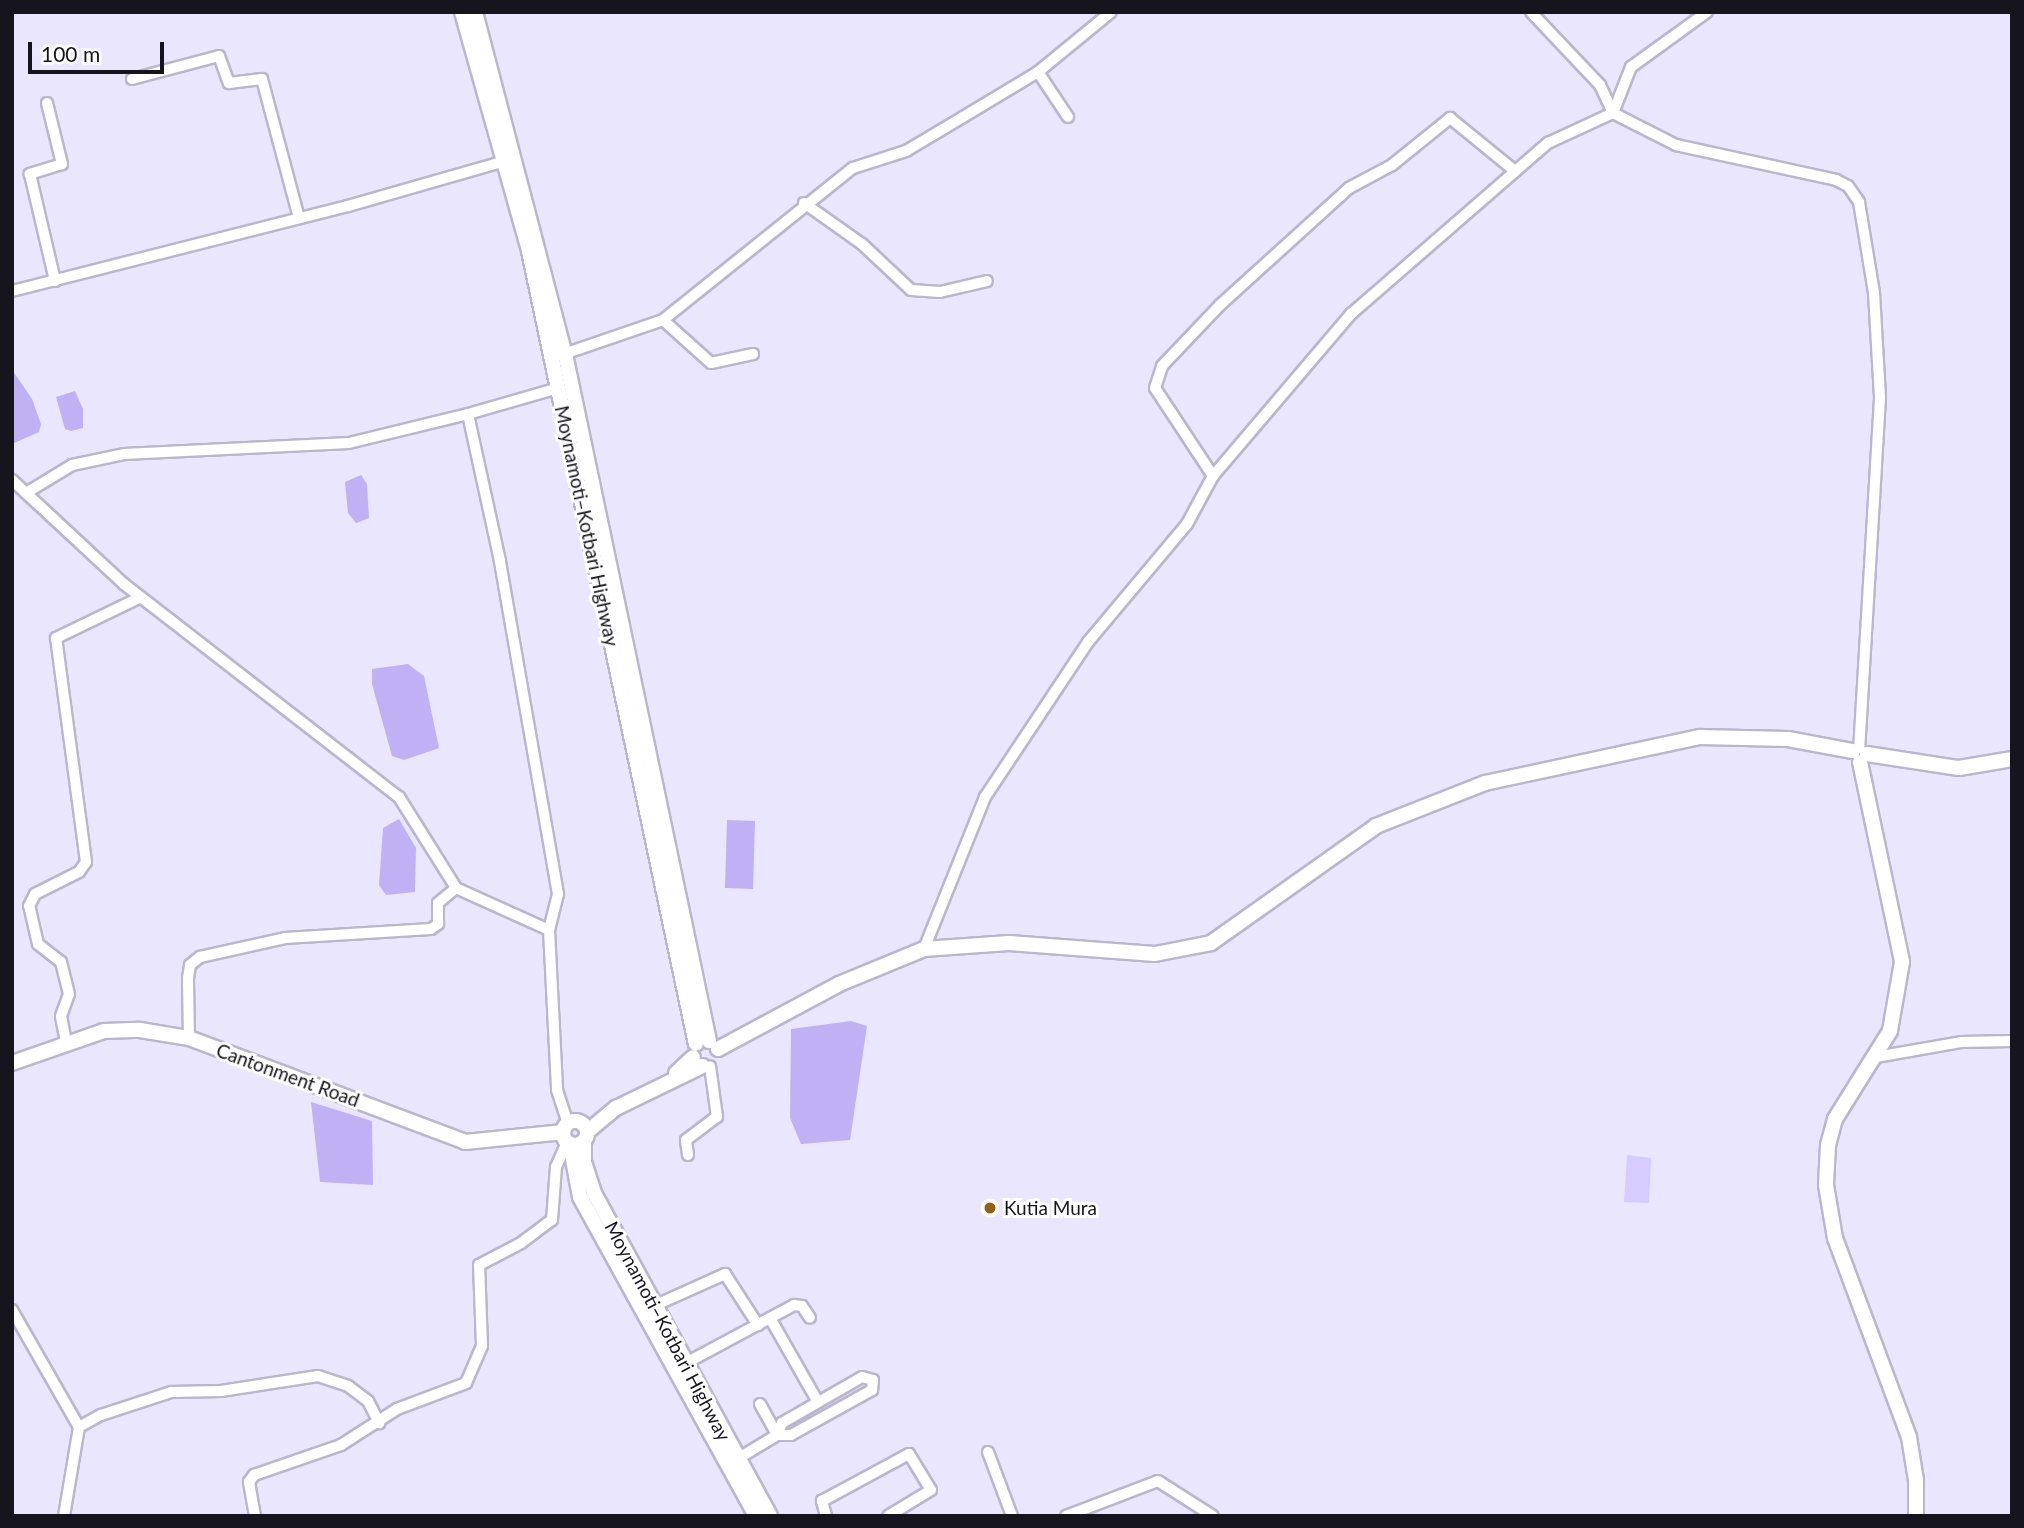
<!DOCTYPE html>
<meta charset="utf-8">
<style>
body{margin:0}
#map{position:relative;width:2024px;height:1528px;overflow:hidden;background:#eae6fe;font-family:Lato,sans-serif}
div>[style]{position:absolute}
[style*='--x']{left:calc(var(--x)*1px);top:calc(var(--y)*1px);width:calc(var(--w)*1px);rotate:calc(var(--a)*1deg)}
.green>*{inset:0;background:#d6ccfd}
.water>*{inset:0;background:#c0b1f4}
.roads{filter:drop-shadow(2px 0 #bbb6cd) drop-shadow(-2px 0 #bbb6cd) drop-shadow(0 2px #bbb6cd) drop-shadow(0 -2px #bbb6cd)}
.minor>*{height:10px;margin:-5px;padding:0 5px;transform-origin:5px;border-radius:5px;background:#fff}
.major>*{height:14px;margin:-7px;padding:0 7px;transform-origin:7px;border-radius:7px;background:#fff}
.major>.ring{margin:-7px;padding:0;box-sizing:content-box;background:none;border:14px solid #fff;border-radius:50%}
.dots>*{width:19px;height:19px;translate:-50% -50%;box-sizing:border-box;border:4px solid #fff;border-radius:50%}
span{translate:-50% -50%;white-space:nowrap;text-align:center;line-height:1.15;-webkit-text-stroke:6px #fff;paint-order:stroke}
.street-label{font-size:19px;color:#16141c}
.poi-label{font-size:19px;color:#16141c}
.left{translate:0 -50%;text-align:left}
.frame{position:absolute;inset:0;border:14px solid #16141c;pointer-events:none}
.scale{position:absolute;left:28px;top:42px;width:136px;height:32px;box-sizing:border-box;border:4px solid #16141c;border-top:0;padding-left:9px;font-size:21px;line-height:24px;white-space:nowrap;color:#16141c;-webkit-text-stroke:5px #fff;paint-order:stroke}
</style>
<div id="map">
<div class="green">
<i style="clip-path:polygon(1627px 1155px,1651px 1158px,1649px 1203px,1624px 1202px)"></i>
</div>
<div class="water">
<i style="clip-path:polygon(13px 371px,32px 399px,41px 424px,39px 432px,12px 444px)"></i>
<i style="clip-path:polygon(75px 391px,83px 409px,83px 428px,71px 431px,65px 429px,56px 397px)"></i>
<i style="clip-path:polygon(361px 475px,367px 484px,369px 518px,356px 523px,348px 513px,345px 482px)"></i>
<i style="clip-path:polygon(408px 664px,424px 676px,439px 748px,404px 760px,392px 756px,372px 684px,372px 669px)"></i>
<i style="clip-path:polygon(399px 819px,416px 848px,415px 892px,386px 895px,379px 885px,383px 828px)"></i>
<i style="clip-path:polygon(727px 820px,755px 821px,753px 889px,725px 888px)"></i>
<i style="clip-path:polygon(851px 1021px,867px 1026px,850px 1140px,801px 1144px,790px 1118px,791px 1029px)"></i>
<i style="clip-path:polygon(311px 1102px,372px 1121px,373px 1185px,320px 1182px)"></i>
</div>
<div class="roads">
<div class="minor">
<i style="--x:1707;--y:12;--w:94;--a:144.1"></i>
<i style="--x:1631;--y:67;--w:49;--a:111.4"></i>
<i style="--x:1613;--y:113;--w:71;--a:26.9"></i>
<i style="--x:1676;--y:145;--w:164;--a:12.3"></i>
<i style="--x:1836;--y:180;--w:13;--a:27"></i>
<i style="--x:1848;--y:186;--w:19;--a:55"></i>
<i style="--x:1859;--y:202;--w:92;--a:80.6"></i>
<i style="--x:1874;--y:293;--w:105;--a:86.7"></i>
<i style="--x:1880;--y:398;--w:350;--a:93.4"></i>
<i style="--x:1038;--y:72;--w:54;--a:56.3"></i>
<i style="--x:132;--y:79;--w:90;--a:-14.8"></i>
<i style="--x:219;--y:56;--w:29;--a:70"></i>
<i style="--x:229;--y:83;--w:33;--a:-7"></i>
<i style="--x:262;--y:79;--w:144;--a:75.1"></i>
<i style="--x:47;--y:103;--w:63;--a:76.2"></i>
<i style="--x:62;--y:164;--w:34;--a:163"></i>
<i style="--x:30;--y:174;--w:110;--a:76.8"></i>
<i style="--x:804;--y:203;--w:71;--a:35.3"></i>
<i style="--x:862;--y:244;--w:67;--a:43.2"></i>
<i style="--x:911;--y:290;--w:29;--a:4"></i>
<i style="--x:940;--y:292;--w:48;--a:-13.2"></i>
<i style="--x:12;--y:291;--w:347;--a:-14.2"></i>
<i style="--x:348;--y:206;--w:163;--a:-16"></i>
<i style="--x:663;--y:320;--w:64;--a:41.9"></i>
<i style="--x:711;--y:363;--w:43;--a:-12.1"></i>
<i style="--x:561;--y:355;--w:108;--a:-18.9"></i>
<i style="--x:663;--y:320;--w:243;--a:-38.7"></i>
<i style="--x:853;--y:168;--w:56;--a:-17.8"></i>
<i style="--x:906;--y:151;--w:66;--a:-30.8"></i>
<i style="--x:963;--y:117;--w:87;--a:-31"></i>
<i style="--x:1038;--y:72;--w:94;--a:-39.4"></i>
<i style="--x:1213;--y:476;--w:105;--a:-123.4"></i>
<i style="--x:1155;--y:388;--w:23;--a:-72"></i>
<i style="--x:1162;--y:366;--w:84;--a:-46.4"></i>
<i style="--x:1220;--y:305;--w:174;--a:-42.2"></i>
<i style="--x:1349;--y:188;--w:49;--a:-28.1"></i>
<i style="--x:1392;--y:165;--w:75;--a:-39"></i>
<i style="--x:1450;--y:118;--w:84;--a:39.2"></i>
<i style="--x:12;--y:480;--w:153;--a:42.9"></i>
<i style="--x:124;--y:584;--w:348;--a:37.8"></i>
<i style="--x:399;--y:797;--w:107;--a:57.9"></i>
<i style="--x:456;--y:888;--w:102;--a:24.3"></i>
<i style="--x:549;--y:930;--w:160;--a:87.1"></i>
<i style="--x:557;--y:1090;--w:35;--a:72"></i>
<i style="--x:26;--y:493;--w:54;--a:-31.3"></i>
<i style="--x:72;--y:465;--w:53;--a:-11.9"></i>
<i style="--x:124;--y:454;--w:225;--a:-2.8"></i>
<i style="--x:349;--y:443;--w:122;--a:-13.7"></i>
<i style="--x:549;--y:930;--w:37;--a:-76"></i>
<i style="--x:558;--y:894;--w:338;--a:-99.9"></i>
<i style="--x:500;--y:561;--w:150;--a:-102.3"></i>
<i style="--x:468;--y:414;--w:94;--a:-16.1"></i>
<i style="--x:924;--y:949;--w:164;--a:-68.1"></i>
<i style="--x:985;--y:797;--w:186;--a:-56.4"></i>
<i style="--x:1088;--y:642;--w:154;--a:-50"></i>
<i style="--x:1187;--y:524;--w:55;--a:-61.6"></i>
<i style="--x:1213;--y:476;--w:213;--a:-49.6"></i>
<i style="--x:1351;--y:314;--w:261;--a:-41"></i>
<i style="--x:1548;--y:143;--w:72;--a:-24.8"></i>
<i style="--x:1613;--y:113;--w:31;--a:-115"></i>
<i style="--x:1600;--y:85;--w:100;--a:-133.4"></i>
<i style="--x:189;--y:1038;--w:60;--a:-91"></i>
<i style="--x:188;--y:978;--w:13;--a:-81"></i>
<i style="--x:190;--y:965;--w:13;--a:-39"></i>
<i style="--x:200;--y:957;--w:87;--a:-12.6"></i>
<i style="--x:285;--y:938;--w:146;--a:-3.5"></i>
<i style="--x:431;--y:929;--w:9;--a:-36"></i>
<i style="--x:438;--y:924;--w:21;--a:-90"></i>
<i style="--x:438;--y:903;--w:23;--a:-40"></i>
<i style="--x:66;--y:1042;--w:26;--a:-101"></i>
<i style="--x:61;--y:1016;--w:23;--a:-70"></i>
<i style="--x:69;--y:994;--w:33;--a:-104"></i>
<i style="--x:61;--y:962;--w:29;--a:-142"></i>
<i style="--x:38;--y:944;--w:39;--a:-103"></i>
<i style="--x:29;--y:906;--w:13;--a:-63"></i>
<i style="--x:35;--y:894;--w:49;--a:-26.6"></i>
<i style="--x:79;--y:872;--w:12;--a:-55"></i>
<i style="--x:86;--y:862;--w:226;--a:-97.6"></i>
<i style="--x:56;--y:638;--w:94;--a:-25.8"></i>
<i style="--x:1876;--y:1057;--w:86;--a:-10"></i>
<i style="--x:1961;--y:1042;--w:51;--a:-1.1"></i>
<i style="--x:688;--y:1155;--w:15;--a:-98"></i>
<i style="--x:686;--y:1140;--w:39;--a:-37"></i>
<i style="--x:717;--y:1117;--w:51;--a:-97.8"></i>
<i style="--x:656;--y:1305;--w:76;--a:-24.2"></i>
<i style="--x:725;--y:1274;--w:61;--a:57.1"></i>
<i style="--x:12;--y:1310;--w:135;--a:60.2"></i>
<i style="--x:770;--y:1318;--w:97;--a:60.3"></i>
<i style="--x:686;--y:1363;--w:123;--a:-28.2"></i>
<i style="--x:794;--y:1305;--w:8;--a:7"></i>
<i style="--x:802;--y:1306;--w:14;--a:56"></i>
<i style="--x:760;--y:1404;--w:35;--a:61"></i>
<i style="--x:988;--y:1452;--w:68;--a:69.4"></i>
<i style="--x:734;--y:1461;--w:50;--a:-31.2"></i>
<i style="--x:777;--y:1435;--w:14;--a:0"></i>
<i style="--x:791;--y:1435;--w:93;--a:-29.1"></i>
<i style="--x:872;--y:1390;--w:10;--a:-84"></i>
<i style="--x:873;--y:1380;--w:11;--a:-165"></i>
<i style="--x:862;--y:1377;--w:92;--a:150.1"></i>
<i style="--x:782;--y:1423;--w:13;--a:113"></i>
<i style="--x:64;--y:1516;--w:90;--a:-80.4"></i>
<i style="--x:79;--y:1427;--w:25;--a:-29"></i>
<i style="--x:101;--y:1415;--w:74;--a:-18.2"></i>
<i style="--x:171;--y:1392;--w:50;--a:-1.1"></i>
<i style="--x:221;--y:1391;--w:98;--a:-8.8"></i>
<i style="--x:318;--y:1376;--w:32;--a:18"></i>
<i style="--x:348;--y:1386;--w:25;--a:37"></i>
<i style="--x:368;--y:1401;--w:25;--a:63"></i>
<i style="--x:255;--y:1516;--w:35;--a:-100"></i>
<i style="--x:249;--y:1482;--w:9;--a:-54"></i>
<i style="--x:254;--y:1475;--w:92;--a:-19"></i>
<i style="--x:341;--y:1445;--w:67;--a:-32.7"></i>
<i style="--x:397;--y:1409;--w:74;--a:-20.6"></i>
<i style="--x:466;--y:1383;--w:40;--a:-66.6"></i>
<i style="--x:482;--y:1346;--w:81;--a:-92.1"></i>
<i style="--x:479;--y:1265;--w:47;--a:-27.6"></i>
<i style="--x:521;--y:1243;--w:39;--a:-37"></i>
<i style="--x:552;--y:1220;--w:53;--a:-85.7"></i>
<i style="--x:556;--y:1167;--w:27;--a:-66"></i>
<i style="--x:826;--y:1516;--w:16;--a:-105"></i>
<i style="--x:822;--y:1501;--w:99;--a:-28.4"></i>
<i style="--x:909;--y:1454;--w:42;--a:58.6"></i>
<i style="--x:931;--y:1490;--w:50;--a:148.8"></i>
<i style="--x:1066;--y:1516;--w:98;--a:-20.8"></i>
<i style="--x:1158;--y:1481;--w:65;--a:32.5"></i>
</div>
<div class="major">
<i style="--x:462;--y:12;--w:248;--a:74.3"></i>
<i style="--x:529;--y:251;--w:810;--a:78.11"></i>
<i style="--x:475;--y:12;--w:354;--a:75.3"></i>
<i style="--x:565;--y:354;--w:702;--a:78.16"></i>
<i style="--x:1867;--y:754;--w:93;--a:8.7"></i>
<i style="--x:1959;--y:768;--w:54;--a:-9.6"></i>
<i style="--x:1860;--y:762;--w:204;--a:78.1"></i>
<i style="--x:1902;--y:962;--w:70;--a:99.9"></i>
<i style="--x:1890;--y:1031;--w:104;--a:122"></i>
<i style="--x:1835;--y:1119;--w:27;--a:105"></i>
<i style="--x:1828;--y:1145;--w:40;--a:92.9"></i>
<i style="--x:1826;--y:1185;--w:54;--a:80.4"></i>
<i style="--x:1835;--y:1238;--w:212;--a:69.6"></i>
<i style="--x:1909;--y:1437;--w:44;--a:80.8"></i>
<i style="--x:1916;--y:1480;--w:36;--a:90"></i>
<i style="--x:718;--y:1049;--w:137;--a:-28.2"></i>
<i style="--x:839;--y:984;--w:92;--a:-22.4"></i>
<i style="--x:924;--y:949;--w:85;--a:-4"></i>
<i style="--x:1009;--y:943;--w:146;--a:4.3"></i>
<i style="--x:1155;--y:954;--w:57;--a:-11.1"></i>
<i style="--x:1211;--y:943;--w:202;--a:-35.3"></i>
<i style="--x:1376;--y:826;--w:117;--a:-21.5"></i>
<i style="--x:1485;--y:783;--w:220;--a:-12.1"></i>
<i style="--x:1700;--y:737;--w:88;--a:1.3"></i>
<i style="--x:1788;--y:739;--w:66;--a:10.5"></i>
<i style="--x:12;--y:1063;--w:97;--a:-19.2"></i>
<i style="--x:104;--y:1031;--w:36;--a:-2"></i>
<i style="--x:140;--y:1030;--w:50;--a:9.3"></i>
<i style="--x:189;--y:1038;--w:295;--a:20.6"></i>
<i style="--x:465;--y:1142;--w:99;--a:-5.8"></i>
<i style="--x:676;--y:1073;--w:23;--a:-43"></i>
<i class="ring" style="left:563px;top:1121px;width:10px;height:10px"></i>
<i style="--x:587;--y:1132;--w:38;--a:-40"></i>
<i style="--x:616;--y:1108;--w:96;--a:-26"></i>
<i style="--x:584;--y:1141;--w:21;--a:90"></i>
<i style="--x:584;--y:1162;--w:33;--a:72"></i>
<i style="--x:594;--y:1193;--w:368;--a:61.4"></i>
<i style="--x:570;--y:1144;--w:54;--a:79.3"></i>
<i style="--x:580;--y:1197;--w:364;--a:61.1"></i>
</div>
</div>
<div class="dots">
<i style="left:990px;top:1208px;background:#936112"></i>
</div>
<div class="street-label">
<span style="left:587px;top:526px;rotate:78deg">Moynamoti–Kotbari Highway</span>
<span style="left:288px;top:1075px;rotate:20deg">Cantonment Road</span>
<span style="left:668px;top:1331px;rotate:62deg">Moynamoti–Kotbari Highway</span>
</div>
<div class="poi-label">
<span class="left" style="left:1004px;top:1208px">Kutia Mura</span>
</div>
<div class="frame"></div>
<div class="scale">100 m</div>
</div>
